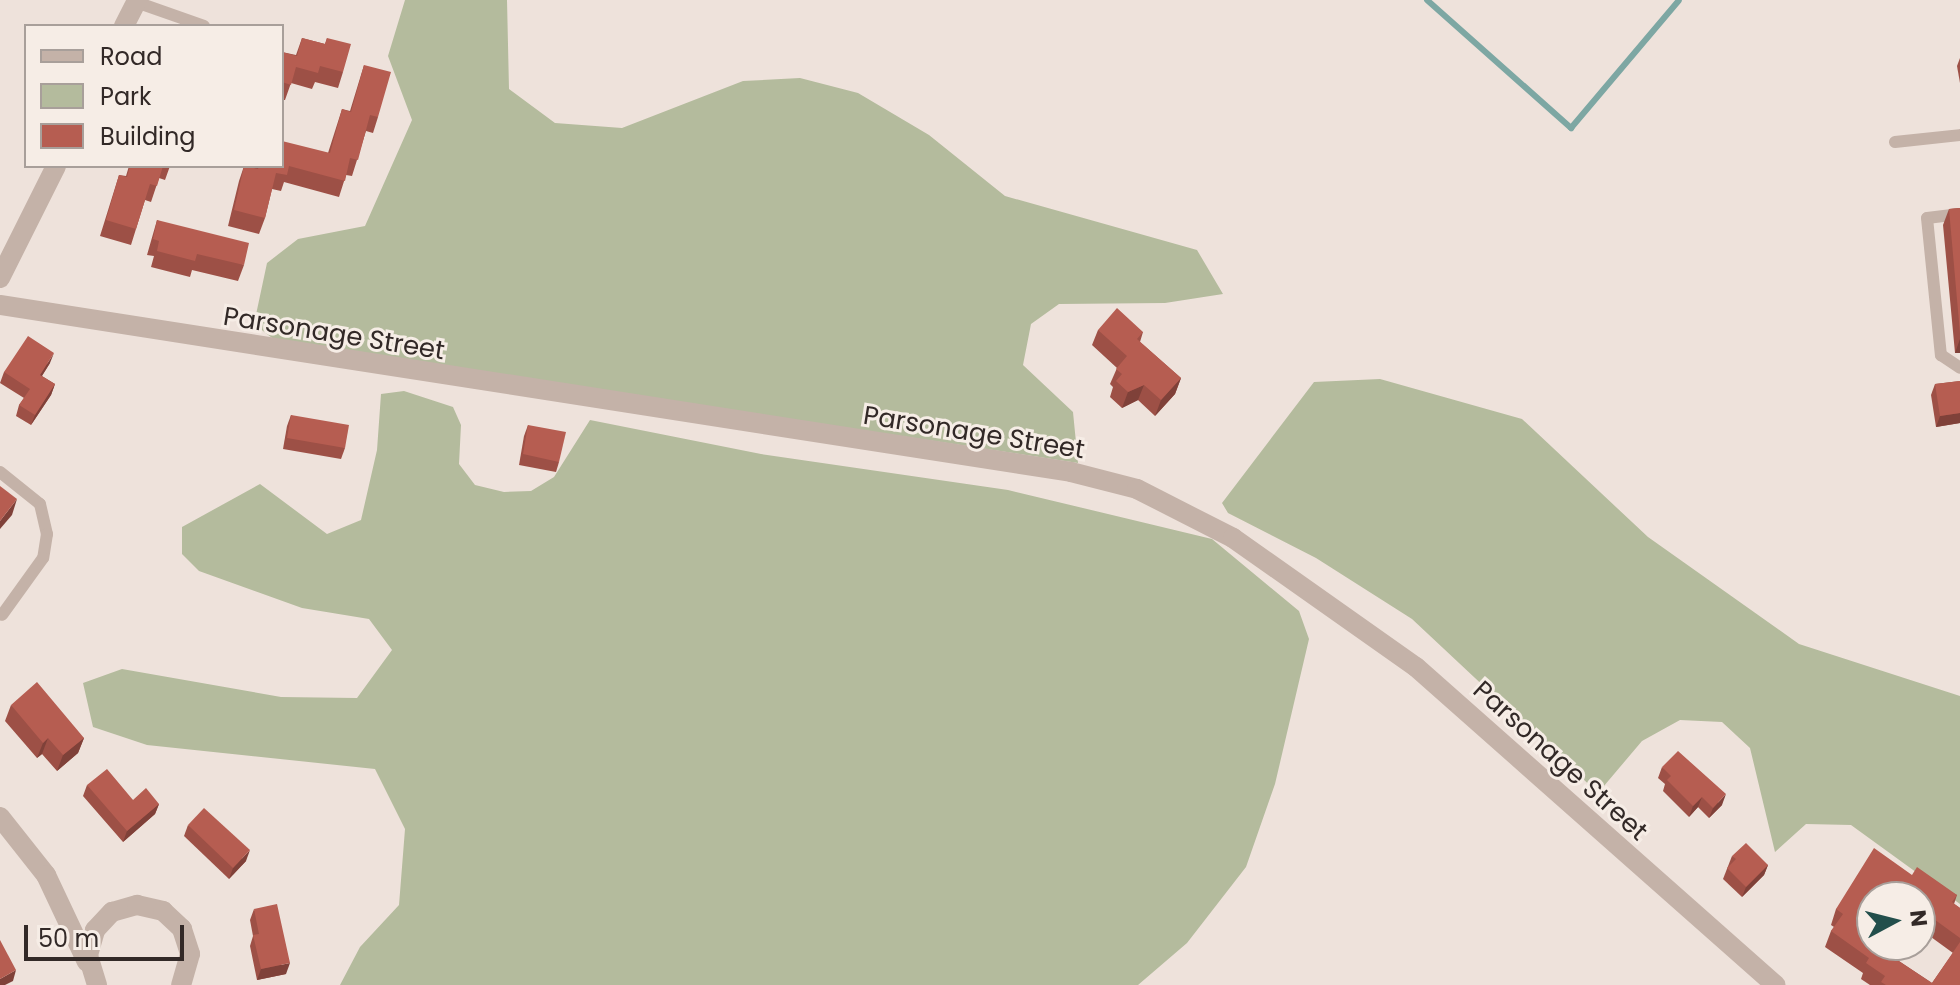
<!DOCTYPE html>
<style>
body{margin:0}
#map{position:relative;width:1960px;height:985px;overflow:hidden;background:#eee2db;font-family:Poppins,sans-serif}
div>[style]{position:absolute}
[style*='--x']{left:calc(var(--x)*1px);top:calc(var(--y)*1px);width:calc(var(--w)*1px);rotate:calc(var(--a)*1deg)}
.green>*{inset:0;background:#b4bb9d}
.stream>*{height:6px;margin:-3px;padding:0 3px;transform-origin:3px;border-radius:3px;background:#7da7a3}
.service>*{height:12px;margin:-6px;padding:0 6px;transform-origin:6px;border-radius:6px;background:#c4b2a8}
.minor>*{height:20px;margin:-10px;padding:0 10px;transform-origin:10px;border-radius:10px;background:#c4b2a8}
.tertiary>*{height:20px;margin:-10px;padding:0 10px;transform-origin:10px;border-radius:10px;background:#c4b2a8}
.wall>*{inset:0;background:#9d5046}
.shaded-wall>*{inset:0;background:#7f4139}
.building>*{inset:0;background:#b65d51}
span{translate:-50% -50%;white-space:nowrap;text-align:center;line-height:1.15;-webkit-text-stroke:6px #f6ede6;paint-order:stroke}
.street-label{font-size:26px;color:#322927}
.legend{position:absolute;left:24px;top:24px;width:260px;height:144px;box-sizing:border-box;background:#f6ede6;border:2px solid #a89f9a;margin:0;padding:10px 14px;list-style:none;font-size:24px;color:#322927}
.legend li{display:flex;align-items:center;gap:16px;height:40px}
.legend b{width:40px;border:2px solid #a89f9a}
.north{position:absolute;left:1856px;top:881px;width:80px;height:80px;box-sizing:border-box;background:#f6ede6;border:2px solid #a89f9a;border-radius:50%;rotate:83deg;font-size:22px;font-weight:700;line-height:32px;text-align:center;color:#322927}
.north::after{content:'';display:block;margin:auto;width:28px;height:36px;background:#224e4b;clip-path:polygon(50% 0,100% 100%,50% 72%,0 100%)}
.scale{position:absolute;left:24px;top:925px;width:160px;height:36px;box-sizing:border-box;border:4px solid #322927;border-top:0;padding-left:10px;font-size:24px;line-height:28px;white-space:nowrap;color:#322927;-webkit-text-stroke:6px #f6ede6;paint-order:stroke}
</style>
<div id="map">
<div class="green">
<i style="clip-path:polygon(405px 0,507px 0,509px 89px,555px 123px,622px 128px,743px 81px,800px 78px,858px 93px,929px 135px,1005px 196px,1197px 250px,1223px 294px,1165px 303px,1059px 304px,1031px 324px,1023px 365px,1073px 412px,1078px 463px,276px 341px,254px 324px,267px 263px,298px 239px,365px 226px,412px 120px,388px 56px)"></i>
<i style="clip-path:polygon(1380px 379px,1522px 419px,1648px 537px,1799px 644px,1960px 696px,1960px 904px,1851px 825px,1806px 824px,1775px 852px,1750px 748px,1722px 722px,1680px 720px,1642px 741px,1598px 793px,1412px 619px,1316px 558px,1228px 513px,1222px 503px,1314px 382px)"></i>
<i style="clip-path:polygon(404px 391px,453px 407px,461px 425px,459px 464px,475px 485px,504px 492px,531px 491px,554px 477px,590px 420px,761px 454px,1008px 490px,1212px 539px,1299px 611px,1309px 639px,1275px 784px,1246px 867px,1187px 943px,1138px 985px,340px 985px,360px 947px,399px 905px,405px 829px,375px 769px,147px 745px,93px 727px,83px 683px,122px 669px,281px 697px,357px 698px,392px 650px,369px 619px,302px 608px,199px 571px,182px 554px,182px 527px,260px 484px,327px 534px,361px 520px,377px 450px,381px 394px)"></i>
</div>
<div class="stream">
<i style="--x:1427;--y:0;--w:193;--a:41.6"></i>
<i style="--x:1571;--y:128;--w:167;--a:-49.8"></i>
</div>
<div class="service">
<i style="--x:136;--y:2;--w:72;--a:19.4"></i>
<i style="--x:1895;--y:142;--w:65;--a:-6.1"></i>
<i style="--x:1960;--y:214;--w:33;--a:173"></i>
<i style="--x:1927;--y:218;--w:138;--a:84.2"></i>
<i style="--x:1941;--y:355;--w:23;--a:34"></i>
<i style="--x:0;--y:472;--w:51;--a:38.7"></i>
<i style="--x:40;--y:504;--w:31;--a:77"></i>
<i style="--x:47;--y:534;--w:24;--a:99"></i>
<i style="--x:43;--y:558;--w:70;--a:125.7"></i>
</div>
<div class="minor">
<i style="--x:0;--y:305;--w:1084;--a:8.86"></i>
<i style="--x:1071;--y:472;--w:68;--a:14.4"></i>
<i style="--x:1137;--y:489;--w:108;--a:27"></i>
<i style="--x:1233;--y:538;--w:224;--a:35.2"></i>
<i style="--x:1416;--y:667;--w:480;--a:41.5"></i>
<i style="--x:0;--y:817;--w:74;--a:51.6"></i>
<i style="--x:46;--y:875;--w:96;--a:64.8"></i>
<i style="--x:97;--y:985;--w:31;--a:-107"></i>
<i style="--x:88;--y:955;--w:26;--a:-74"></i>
<i style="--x:95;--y:930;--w:25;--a:-47"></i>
<i style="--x:112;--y:912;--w:26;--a:-16"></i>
<i style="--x:137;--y:905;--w:27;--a:13"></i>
<i style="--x:163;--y:911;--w:26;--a:43"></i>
<i style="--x:182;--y:929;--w:26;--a:72"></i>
<i style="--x:190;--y:954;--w:32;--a:106"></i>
</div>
<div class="tertiary">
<i style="--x:124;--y:26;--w:29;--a:-63"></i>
<i style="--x:0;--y:278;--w:125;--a:-63.4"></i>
</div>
<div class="wall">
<i style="clip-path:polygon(302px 38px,325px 44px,327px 38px,343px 72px,338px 88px,315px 82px,312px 89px,291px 83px,285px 100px,282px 100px,282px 52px,296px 55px)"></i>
<i style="clip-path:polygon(1960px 58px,1960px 83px,1957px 66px)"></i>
<i style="clip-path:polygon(364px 65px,378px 117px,373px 133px,366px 131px,352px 176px,346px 175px,339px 197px,284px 182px,281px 191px,272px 189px,265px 218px,259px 234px,228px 226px,239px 181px,244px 166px,256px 168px,257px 166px,282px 166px,328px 153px,342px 109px,350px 111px)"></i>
<i style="clip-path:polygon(129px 166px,170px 166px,165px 180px,159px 178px,151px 202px,145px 200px,131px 245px,100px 236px,119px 175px,126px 176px)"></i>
<i style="clip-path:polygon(1960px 208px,1960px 353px,1955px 353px,1943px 225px,1949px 209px)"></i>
<i style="clip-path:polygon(157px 220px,244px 265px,238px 281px,192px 270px,190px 277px,151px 267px,154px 256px,147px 255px)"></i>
<i style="clip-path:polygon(1098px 330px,1143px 332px,1140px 342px,1181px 378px,1175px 394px,1155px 416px,1138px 400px,1122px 408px,1110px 397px,1113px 387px,1110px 384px,1117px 368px,1092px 345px)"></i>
<i style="clip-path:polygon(50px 363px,42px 376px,55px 384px,51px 395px,31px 425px,16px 416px,19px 405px,24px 398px,0 383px,4px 372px)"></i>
<i style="clip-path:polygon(1960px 381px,1960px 423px,1936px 427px,1931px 395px,1935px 384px)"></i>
<i style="clip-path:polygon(291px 415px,345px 448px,341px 459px,283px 449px,287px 426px)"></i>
<i style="clip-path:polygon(528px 425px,559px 462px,556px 472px,519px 465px,524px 436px)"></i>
<i style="clip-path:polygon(11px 705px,84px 738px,78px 753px,57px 771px,42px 754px,37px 758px,5px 721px)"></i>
<i style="clip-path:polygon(1662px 767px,1722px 805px,1709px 818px,1698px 807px,1689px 817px,1663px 791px,1665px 784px,1658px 778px)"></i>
<i style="clip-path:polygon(87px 785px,133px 800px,159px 804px,155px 814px,123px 842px,83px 796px)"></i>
<i style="clip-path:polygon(188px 825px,246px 861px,229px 879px,184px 836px)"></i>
<i style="clip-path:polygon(1732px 856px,1768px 865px,1764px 875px,1742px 897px,1723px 879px)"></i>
<i style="clip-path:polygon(evenodd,1912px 875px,1957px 895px,1954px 904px,1960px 908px,1960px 985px,1870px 985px,1861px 979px,1863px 973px,1825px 947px,1831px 931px,1834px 927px,1831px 925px,1836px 909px,1912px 875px,1872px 897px,1920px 897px,1920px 929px,1953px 953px,1932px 983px,1899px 961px,1902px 952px,1872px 945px,1872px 897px)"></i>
<i style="clip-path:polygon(254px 909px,286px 974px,257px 980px,250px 946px,253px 936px,250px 920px)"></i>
</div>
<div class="shaded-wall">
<i style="clip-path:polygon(1960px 339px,1960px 353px,1955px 353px)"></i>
<i style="clip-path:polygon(54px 353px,50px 363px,36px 385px,40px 375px)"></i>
<i style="clip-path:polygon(1181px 378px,1175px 394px,1155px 416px,1161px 400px)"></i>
<i style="clip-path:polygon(55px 384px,51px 395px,31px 425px,35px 415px)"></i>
<i style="clip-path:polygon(1144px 385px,1138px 400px,1122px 408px,1128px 392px)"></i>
<i style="clip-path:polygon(1960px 413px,1960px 423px,1936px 427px,1940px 416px)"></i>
<i style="clip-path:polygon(17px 499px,12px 515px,0 529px,0 521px)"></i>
<i style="clip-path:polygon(48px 738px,42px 754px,37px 758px,43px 743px)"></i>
<i style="clip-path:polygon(84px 738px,78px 753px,57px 771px,63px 755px)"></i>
<i style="clip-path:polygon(1726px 794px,1722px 805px,1709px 818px,1713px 808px)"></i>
<i style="clip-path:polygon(1702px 797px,1698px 807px,1689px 817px,1693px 806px)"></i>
<i style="clip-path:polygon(159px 804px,155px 814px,123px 842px,127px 831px)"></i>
<i style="clip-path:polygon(250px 850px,246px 861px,229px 879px,233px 868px)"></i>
<i style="clip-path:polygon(1768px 865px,1764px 875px,1742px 897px,1746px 887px)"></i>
<i style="clip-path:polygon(290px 963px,286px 974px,257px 980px,261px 969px)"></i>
<i style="clip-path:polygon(16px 970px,13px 981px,5px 985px,0 985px,0 979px)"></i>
</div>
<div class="building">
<i style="clip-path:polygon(302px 38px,325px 44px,327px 38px,351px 44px,343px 72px,320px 66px,318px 73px,296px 67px,291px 85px,282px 82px,282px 52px,297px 56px)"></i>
<i style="clip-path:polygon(364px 65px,391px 72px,378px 117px,370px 115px,358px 160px,350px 158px,345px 181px,289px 166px,287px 175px,276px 173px,265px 218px,234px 210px,244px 166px,258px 169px,259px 166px,282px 166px,282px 141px,330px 153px,342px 109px,351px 112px)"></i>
<i style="clip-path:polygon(130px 166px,163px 166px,157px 186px,150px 184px,136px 229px,106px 220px,119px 175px,127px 177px)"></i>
<i style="clip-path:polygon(1960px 208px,1960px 333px,1949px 209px)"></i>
<i style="clip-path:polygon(157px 220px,249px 243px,244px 265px,197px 254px,195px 261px,157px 251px,159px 241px,153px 239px)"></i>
<i style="clip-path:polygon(1117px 308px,1143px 332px,1137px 339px,1181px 378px,1161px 400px,1144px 385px,1128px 392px,1116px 381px,1122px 374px,1116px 369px,1127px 356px,1098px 330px)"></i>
<i style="clip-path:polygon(28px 336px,54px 353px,40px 375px,55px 384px,35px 415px,19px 405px,30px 389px,4px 372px)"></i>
<i style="clip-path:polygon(1960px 381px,1960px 413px,1940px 416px,1935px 384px)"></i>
<i style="clip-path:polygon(291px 415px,349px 425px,345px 448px,287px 438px)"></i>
<i style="clip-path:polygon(528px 425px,566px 432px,559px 462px,523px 454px)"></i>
<i style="clip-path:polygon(0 486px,17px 499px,0 521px)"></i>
<i style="clip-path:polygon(37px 682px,84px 738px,63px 755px,48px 738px,43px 743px,11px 705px)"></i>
<i style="clip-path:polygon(1678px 751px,1726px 794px,1713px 808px,1702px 797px,1693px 806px,1667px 780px,1671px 776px,1662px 767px)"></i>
<i style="clip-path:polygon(107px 769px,133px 800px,146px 788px,159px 804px,127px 831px,87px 785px)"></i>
<i style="clip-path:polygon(204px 808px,250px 850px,233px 868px,188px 825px)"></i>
<i style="clip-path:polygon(1746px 843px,1768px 865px,1746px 887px,1727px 868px,1736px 859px,1732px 856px)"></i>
<i style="clip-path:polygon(1874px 848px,1912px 875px,1917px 867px,1957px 895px,1952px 902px,1960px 908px,1960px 938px,1920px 909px,1920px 897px,1904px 897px,1899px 893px,1897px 897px,1872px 897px,1872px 945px,1891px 945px,1902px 952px,1897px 960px,1932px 983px,1960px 942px,1960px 985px,1886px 985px,1881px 982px,1885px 976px,1866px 963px,1869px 958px,1831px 931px,1843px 914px,1836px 909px)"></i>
<i style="clip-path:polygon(277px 904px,290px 963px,261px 969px,253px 935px,259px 934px,254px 909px)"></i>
<i style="clip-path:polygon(0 940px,16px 970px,0 979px)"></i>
</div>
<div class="street-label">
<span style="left:334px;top:334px;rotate:9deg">Parsonage Street</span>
<span style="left:974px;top:433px;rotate:9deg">Parsonage Street</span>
<span style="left:1560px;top:761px;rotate:42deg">Parsonage Street</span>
</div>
<ul class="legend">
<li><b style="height:10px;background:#c4b2a8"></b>Road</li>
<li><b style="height:22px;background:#b4bb9d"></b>Park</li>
<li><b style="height:22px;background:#b65d51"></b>Building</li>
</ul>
<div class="north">N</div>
<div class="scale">50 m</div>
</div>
